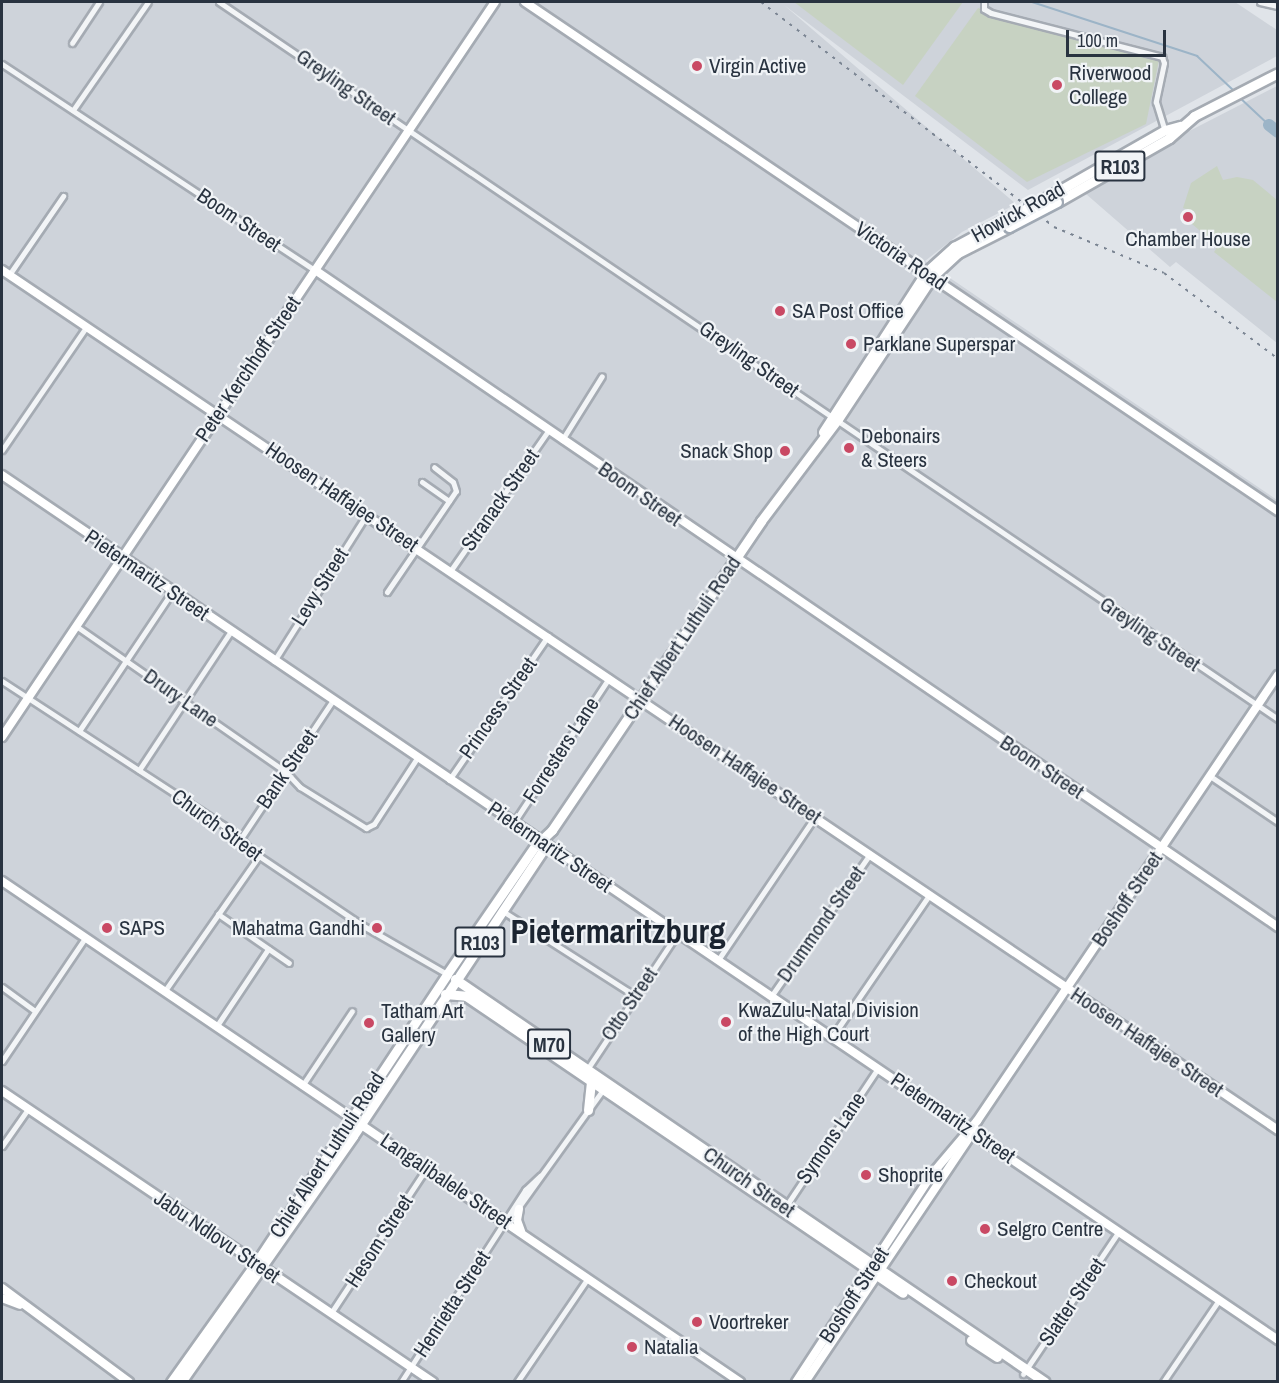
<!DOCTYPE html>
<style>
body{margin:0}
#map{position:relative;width:1279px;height:1383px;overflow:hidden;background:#e0e4e9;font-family:"Archivo Narrow",sans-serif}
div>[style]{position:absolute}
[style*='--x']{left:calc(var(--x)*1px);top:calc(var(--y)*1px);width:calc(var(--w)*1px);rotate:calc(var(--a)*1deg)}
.built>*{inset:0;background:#ced3da}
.green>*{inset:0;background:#c7d2c2}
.stream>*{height:2px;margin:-1px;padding:0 1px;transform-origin:1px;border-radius:1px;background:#9cb4c7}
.river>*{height:12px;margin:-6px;padding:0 6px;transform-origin:6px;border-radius:6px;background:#9cb4c7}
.roads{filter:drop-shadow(2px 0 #a5abb3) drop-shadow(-2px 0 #a5abb3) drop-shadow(0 2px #a5abb3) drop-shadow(0 -2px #a5abb3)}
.street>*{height:5px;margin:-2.5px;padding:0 2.5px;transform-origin:2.5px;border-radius:2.5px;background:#f3f5f7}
.secondary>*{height:8px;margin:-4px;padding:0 4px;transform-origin:4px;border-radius:4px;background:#fff}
.primary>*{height:9px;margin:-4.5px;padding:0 4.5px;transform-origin:4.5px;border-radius:4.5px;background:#fff}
.rail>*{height:2px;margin-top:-1px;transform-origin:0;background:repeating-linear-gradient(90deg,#7a8492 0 3px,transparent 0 9px)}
.bridges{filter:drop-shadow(2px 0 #a0a9b4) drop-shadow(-2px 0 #a0a9b4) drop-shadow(0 2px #a0a9b4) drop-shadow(0 -2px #a0a9b4)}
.primary-bridge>*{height:9px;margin:-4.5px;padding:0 4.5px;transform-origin:4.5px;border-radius:4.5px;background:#fff}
.dots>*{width:16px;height:16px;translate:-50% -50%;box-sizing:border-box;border:3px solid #f0f3f6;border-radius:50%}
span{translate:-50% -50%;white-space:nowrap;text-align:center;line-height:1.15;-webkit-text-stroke:4.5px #f0f3f6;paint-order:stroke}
.shield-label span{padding:2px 4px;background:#f0f3f6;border:2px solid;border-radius:4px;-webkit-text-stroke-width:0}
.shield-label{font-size:20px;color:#293340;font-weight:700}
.poi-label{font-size:21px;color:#293340}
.left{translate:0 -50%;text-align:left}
.right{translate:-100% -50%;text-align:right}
.street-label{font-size:21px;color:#293340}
.town-label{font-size:33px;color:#1b2430;font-weight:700}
.frame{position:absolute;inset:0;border:3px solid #293340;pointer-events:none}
.scale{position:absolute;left:1066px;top:30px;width:100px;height:27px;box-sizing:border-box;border:3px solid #293340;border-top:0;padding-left:8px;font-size:18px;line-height:21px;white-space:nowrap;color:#293340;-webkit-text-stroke:4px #f0f3f6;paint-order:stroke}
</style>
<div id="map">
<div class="built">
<i style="clip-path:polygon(2px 2px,1235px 2px,1277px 30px,1277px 56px,1028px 190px,784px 5px,1016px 204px,962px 232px,925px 261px,1277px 500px,1277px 1381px,2px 1382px)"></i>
<i style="clip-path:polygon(1277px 86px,1277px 343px,1176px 262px,1170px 267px,1086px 194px,1094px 180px)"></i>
</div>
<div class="green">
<i style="clip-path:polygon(794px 2px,963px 2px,903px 85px)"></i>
<i style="clip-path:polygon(978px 8px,1159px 60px,1146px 124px,1027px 182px,915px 96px)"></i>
<i style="clip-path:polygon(1217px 166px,1223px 180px,1237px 177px,1253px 180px,1277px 200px,1277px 302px,1214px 252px,1218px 246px,1192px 224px,1195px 212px,1183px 208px,1191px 183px)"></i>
</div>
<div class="stream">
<i style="--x:1032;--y:2;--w:174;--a:18.1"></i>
<i style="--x:1197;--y:56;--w:51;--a:43.4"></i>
<i style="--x:1238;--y:96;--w:42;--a:43.1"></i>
</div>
<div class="river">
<i style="--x:1269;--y:125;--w:11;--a:38"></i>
</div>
<div class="roads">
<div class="street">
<i style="--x:219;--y:2;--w:1279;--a:34.1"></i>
<i style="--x:984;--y:2;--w:7;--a:90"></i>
<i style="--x:984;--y:9;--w:8;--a:30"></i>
<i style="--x:991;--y:13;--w:177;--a:14.4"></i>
<i style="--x:1162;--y:57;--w:6;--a:72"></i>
<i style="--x:1164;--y:63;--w:40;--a:102"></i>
<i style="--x:1156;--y:102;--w:30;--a:73"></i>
<i style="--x:1260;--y:2;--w:18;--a:13"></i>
<i style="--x:72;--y:43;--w:49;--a:-56.6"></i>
<i style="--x:2;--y:64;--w:375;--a:33.4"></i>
<i style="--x:73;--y:110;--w:131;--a:-55.2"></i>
<i style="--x:9;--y:275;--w:96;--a:-55.6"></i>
<i style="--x:562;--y:440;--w:75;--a:-58"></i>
<i style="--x:2;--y:450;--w:150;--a:-55.6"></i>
<i style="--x:422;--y:482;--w:33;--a:35"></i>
<i style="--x:451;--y:570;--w:169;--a:-55.1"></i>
<i style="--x:387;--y:592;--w:122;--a:-55.7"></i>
<i style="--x:456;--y:491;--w:9;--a:-108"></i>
<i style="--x:453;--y:482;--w:24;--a:-142"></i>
<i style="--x:76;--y:626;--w:254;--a:34.8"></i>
<i style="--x:285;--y:771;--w:22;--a:47"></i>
<i style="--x:300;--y:787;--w:78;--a:31.8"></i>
<i style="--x:366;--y:828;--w:9;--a:-27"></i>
<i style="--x:374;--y:824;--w:79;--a:-56.9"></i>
<i style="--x:274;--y:661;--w:174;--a:-57.7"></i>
<i style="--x:2;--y:681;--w:264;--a:33.1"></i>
<i style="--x:223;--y:825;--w:22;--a:36"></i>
<i style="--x:241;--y:838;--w:15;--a:53"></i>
<i style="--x:250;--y:850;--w:133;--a:33.9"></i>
<i style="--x:360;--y:924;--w:100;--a:29.9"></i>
<i style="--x:79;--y:731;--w:167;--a:-56.2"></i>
<i style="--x:139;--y:770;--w:167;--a:-56.5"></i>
<i style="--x:1210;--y:776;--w:82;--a:34.1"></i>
<i style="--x:449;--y:780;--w:175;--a:-55.5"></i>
<i style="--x:514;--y:822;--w:173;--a:-56.6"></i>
<i style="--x:241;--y:838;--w:166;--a:-56.3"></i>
<i style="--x:501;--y:910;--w:158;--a:32.6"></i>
<i style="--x:218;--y:914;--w:86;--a:34.6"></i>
<i style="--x:718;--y:960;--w:173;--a:-55.9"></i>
<i style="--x:2;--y:987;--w:39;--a:36"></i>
<i style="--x:164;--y:992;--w:166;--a:-55.1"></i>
<i style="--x:772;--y:995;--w:172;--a:-55.2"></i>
<i style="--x:216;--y:1027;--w:94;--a:-56.3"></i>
<i style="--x:832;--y:1037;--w:173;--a:-55.6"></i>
<i style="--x:2;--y:1061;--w:148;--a:-56"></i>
<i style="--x:586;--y:1071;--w:164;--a:-56.4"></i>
<i style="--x:302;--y:1086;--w:90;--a:-56.3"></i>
<i style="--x:2;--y:1146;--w:45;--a:-54.9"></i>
<i style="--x:786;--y:1206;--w:166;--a:-56.3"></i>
<i style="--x:505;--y:1226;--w:170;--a:-54.3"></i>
<i style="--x:331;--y:1313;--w:173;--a:-56.6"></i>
<i style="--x:1023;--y:1374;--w:172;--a:-56.1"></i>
<i style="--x:401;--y:1382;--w:229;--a:-57.1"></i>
<i style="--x:525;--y:1190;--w:21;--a:-43"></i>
<i style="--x:517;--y:1382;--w:126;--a:-55.7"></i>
<i style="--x:1163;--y:1382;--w:99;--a:-55.7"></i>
</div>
<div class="secondary">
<i style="--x:525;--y:2;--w:909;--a:34.06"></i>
<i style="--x:2;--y:270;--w:1539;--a:33.98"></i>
<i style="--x:315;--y:270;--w:1166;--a:34.3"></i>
<i style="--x:2;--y:475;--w:1542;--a:34.13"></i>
<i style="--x:2;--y:737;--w:885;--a:-56.15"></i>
<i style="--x:2;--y:881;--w:892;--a:34.17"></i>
<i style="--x:2;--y:1091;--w:520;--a:34.03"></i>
<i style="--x:519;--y:1209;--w:11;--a:100"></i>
<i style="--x:517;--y:1220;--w:12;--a:70"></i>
<i style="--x:2;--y:1288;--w:158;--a:36.5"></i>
<i style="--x:2;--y:1298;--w:19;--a:21"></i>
<i style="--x:796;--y:1382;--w:249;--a:-56.8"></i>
<i style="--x:932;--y:1174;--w:70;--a:-49.7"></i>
<i style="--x:977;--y:1121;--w:538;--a:-55.99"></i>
<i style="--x:805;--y:1382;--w:305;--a:-56.1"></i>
</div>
<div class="primary">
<i style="--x:1055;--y:193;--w:127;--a:-29.8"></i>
<i style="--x:1165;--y:130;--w:16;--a:-15"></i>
<i style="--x:1057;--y:202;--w:129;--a:-29.7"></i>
<i style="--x:1169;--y:138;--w:33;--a:-41"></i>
<i style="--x:1194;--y:116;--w:94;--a:-27.1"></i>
<i style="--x:823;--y:432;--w:190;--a:-57.2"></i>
<i style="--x:926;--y:272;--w:38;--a:-42"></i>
<i style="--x:954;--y:247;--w:57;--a:-28.4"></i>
<i style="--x:455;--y:979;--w:714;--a:34.34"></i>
<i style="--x:445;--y:994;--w:21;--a:5"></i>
<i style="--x:466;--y:996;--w:528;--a:34.2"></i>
<i style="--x:588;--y:1110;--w:30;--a:-84"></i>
<i style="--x:971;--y:1340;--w:31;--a:33"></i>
<i style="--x:171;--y:1382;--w:146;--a:-54.5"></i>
<i style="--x:256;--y:1263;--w:346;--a:-56.5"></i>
<i style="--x:447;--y:974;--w:155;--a:-55.5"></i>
<i style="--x:535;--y:846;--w:23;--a:-43"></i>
<i style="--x:552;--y:830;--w:373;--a:-55.9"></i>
<i style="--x:761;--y:521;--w:128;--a:-53"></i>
<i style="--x:838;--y:419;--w:170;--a:-56.5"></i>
<i style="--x:932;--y:277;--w:35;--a:-43"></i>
<i style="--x:958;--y:253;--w:57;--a:-27"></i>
<i style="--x:181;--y:1382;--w:300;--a:-55"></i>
<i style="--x:353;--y:1136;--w:342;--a:-56.4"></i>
<i style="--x:542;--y:851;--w:9;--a:-77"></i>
</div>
</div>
<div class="rail">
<i style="--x:761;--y:2;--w:369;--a:37.5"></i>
<i style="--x:1054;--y:227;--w:119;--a:22.7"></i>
<i style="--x:1164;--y:273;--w:143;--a:37"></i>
</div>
<div class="bridges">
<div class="primary-bridge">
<i style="--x:1004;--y:220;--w:58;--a:-27.9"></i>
<i style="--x:1009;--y:227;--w:54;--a:-27.5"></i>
</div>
</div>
<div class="dots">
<i style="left:697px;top:66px;background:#c94964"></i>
<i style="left:1057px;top:85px;background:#c94964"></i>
<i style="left:1188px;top:217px;background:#c94964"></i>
<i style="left:780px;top:311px;background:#c94964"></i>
<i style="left:851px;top:344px;background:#c94964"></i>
<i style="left:849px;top:448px;background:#c94964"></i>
<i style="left:785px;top:451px;background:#c94964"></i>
<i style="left:107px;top:928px;background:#c94964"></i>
<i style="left:377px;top:928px;background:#c94964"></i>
<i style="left:726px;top:1022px;background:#c94964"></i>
<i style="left:369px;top:1023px;background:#c94964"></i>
<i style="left:866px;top:1175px;background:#c94964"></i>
<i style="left:985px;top:1229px;background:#c94964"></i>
<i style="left:952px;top:1281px;background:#c94964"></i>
<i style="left:697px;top:1322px;background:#c94964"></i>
<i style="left:632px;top:1347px;background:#c94964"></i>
</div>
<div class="shield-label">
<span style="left:1120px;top:166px">R103</span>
<span style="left:480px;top:942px">R103</span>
<span style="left:549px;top:1044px">M70</span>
</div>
<div class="poi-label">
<span class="left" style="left:709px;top:66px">Virgin Active</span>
<span class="left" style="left:1069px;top:85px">Riverwood<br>College</span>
<span style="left:1188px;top:239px">Chamber House</span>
<span class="left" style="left:792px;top:311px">SA Post Office</span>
<span class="left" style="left:863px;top:344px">Parklane Superspar</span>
<span class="left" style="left:861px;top:448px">Debonairs<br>&amp; Steers</span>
<span class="right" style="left:773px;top:451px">Snack Shop</span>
<span class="left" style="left:119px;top:928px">SAPS</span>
<span class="right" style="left:365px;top:928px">Mahatma Gandhi</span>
<span class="left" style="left:738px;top:1022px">KwaZulu-Natal Division<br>of the High Court</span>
<span class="left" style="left:381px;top:1023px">Tatham Art<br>Gallery</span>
<span class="left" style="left:878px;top:1175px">Shoprite</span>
<span class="left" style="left:997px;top:1229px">Selgro Centre</span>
<span class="left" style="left:964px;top:1281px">Checkout</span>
<span class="left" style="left:709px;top:1322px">Voortreker</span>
<span class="left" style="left:644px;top:1347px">Natalia</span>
</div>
<div class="street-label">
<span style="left:346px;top:87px;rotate:35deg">Greyling Street</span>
<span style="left:1018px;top:212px;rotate:-29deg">Howick Road</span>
<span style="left:239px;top:220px;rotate:34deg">Boom Street</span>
<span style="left:901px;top:256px;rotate:34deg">Victoria Road</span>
<span style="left:749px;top:359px;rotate:35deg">Greyling Street</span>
<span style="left:248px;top:369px;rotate:-56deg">Peter Kerchhoff Street</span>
<span style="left:640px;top:494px;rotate:35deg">Boom Street</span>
<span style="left:342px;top:497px;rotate:34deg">Hoosen Haffajee Street</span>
<span style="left:500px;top:500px;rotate:-55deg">Stranack Street</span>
<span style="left:147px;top:575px;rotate:34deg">Pietermaritz Street</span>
<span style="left:320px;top:587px;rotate:-58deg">Levy Street</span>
<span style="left:1150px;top:634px;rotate:34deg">Greyling Street</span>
<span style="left:682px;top:638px;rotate:-56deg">Chief Albert Luthuli Road</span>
<span style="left:181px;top:698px;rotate:35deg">Drury Lane</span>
<span style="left:498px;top:708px;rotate:-55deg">Princess Street</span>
<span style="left:561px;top:750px;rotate:-57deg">Forresters Lane</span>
<span style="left:1042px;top:767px;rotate:34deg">Boom Street</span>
<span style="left:287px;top:769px;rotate:-56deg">Bank Street</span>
<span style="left:745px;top:769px;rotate:34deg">Hoosen Haffajee Street</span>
<span style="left:217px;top:825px;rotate:36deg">Church Street</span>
<span style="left:550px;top:847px;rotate:34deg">Pietermaritz Street</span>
<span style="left:1127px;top:899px;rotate:-56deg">Boshoff Street</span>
<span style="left:821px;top:924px;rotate:-55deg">Drummond Street</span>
<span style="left:629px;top:1004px;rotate:-56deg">Otto Street</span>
<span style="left:1147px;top:1042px;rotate:34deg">Hoosen Haffajee Street</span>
<span style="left:953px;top:1118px;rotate:34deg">Pietermaritz Street</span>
<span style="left:831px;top:1138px;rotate:-56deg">Symons Lane</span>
<span style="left:327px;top:1155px;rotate:-57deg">Chief Albert Luthuli Road</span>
<span style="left:446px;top:1181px;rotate:34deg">Langalibalele Street</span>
<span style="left:749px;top:1182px;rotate:35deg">Church Street</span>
<span style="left:217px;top:1237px;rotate:34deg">Jabu Ndlovu Street</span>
<span style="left:379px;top:1241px;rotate:-57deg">Hesom Street</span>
<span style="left:854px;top:1295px;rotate:-57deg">Boshoff Street</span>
<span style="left:1072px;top:1302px;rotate:-56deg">Slatter Street</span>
<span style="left:452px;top:1304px;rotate:-57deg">Henrietta Street</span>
</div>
<div class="town-label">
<span style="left:618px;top:932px">Pietermaritzburg</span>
</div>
<div class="frame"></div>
<div class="scale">100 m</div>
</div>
